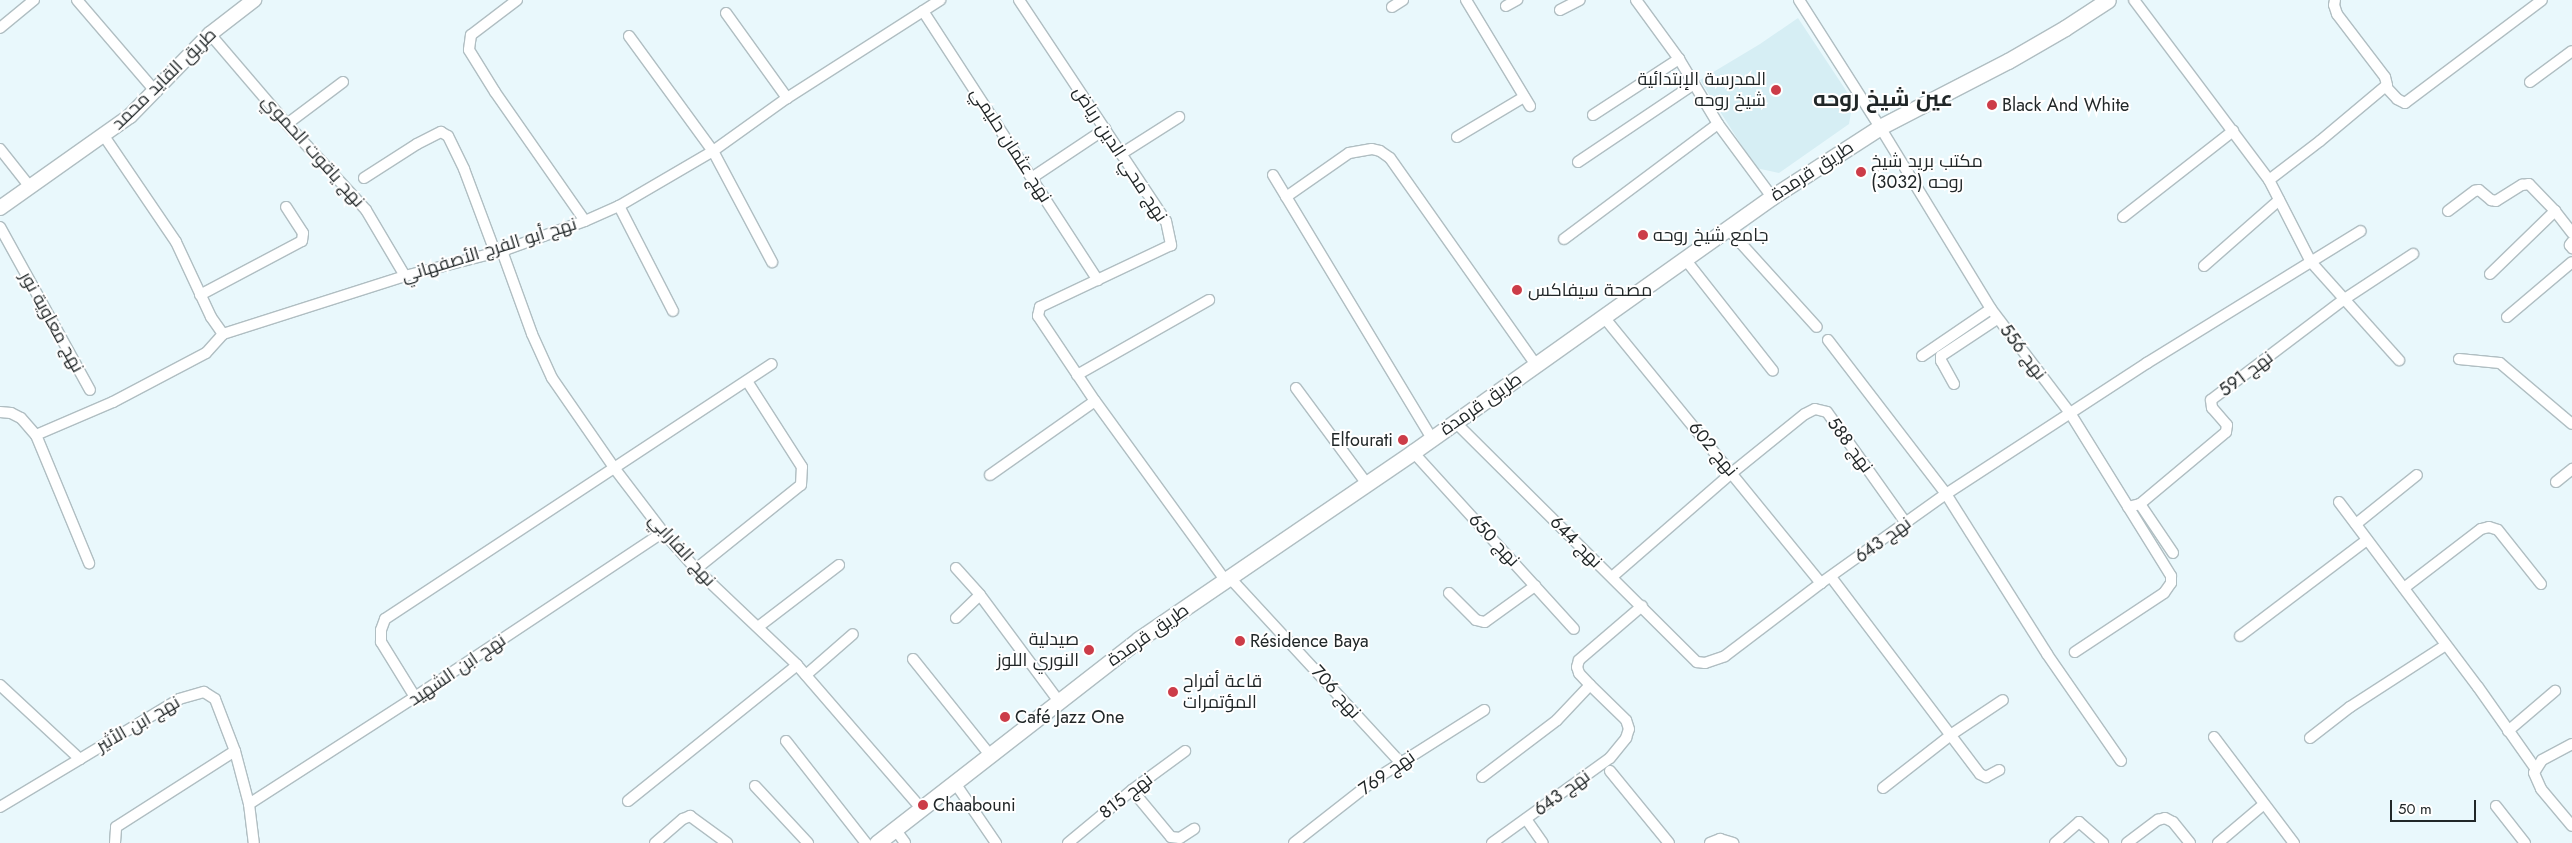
<!DOCTYPE html>
<meta charset="utf-8">
<style>
body{margin:0}
#map{position:relative;width:2572px;height:843px;overflow:hidden;background:#e9f8fc;font-family:Jost,Cairo,sans-serif}
div>[style]{position:absolute}
[style*='--x']{left:calc(var(--x)*1px);top:calc(var(--y)*1px);width:calc(var(--w)*1px);rotate:calc(var(--a)*1deg)}
.built>*{inset:0;background:#d6eef4}
.roads{filter:drop-shadow(1px 0 #b0bec2) drop-shadow(-1px 0 #b0bec2) drop-shadow(0 1px #b0bec2) drop-shadow(0 -1px #b0bec2)}
.street>*{height:10px;margin:-5px;padding:0 5px;transform-origin:5px;border-radius:5px;background:#fff}
.secondary>*{height:14px;margin:-7px;padding:0 7px;transform-origin:7px;border-radius:7px;background:#fff}
.primary>*{height:15px;margin:-7.5px;padding:0 7.5px;transform-origin:7.5px;border-radius:7.5px;background:#fff}
.dots>*{width:14px;height:14px;translate:-50% -50%;box-sizing:border-box;border:2px solid #fff;border-radius:50%}
span{translate:-50% -50%;white-space:nowrap;text-align:center;line-height:1.15;-webkit-text-stroke:4px #fff;paint-order:stroke}
.street-label{font-size:18px;color:#212728}
.poi-label{font-size:18px;color:#212728}
.right{translate:-100% -50%;text-align:right}
.left{translate:0 -50%;text-align:left}
.district-label{font-size:22px;color:#212728;font-weight:700}
.scale{position:absolute;left:2390px;top:800px;width:86px;height:22px;box-sizing:border-box;border:2px solid #212728;border-top:0;padding-left:6px;font-size:15px;line-height:18px;white-space:nowrap;color:#212728;-webkit-text-stroke:4px #fff;paint-order:stroke}
</style>
<div id="map">
<div class="built">
<i style="clip-path:polygon(1798px 18px,1853px 101px,1849px 124px,1779px 173px,1756px 168px,1700px 80px,1760px 44px)"></i>
</div>
<div class="roads">
<div class="street">
<i style="--x:77;--y:0;--w:120;--a:49.4"></i>
<i style="--x:517;--y:0;--w:58;--a:142.7"></i>
<i style="--x:471;--y:35;--w:15;--a:98"></i>
<i style="--x:469;--y:50;--w:49;--a:58.2"></i>
<i style="--x:495;--y:92;--w:157;--a:55.1"></i>
<i style="--x:1019;--y:0;--w:265;--a:56.4"></i>
<i style="--x:1166;--y:221;--w:25;--a:78"></i>
<i style="--x:1171;--y:245;--w:145;--a:154.7"></i>
<i style="--x:1040;--y:307;--w:9;--a:103"></i>
<i style="--x:1038;--y:316;--w:102;--a:56.2"></i>
<i style="--x:1095;--y:401;--w:223;--a:54"></i>
<i style="--x:1466;--y:0;--w:124;--a:58.9"></i>
<i style="--x:1636;--y:0;--w:73;--a:53.9"></i>
<i style="--x:1679;--y:59;--w:76;--a:59"></i>
<i style="--x:1718;--y:124;--w:91;--a:53.5"></i>
<i style="--x:1799;--y:0;--w:151;--a:57.5"></i>
<i style="--x:1880;--y:127;--w:213;--a:58.6"></i>
<i style="--x:1991;--y:309;--w:131;--a:52.8"></i>
<i style="--x:2070;--y:413;--w:192;--a:58.2"></i>
<i style="--x:2171;--y:576;--w:7;--a:90"></i>
<i style="--x:2171;--y:583;--w:12;--a:125"></i>
<i style="--x:2164;--y:593;--w:107;--a:146.5"></i>
<i style="--x:2134;--y:0;--w:225;--a:53.1"></i>
<i style="--x:2269;--y:180;--w:92;--a:62.9"></i>
<i style="--x:2311;--y:262;--w:132;--a:48.1"></i>
<i style="--x:1506;--y:6;--w:13;--a:-29"></i>
<i style="--x:1392;--y:7;--w:13;--a:-32"></i>
<i style="--x:1560;--y:10;--w:22;--a:-27"></i>
<i style="--x:923;--y:11;--w:321;--a:57"></i>
<i style="--x:726;--y:13;--w:105;--a:54.3"></i>
<i style="--x:0;--y:28;--w:44;--a:-39.5"></i>
<i style="--x:210;--y:34;--w:118;--a:49.5"></i>
<i style="--x:287;--y:124;--w:117;--a:47.4"></i>
<i style="--x:366;--y:210;--w:77;--a:59.4"></i>
<i style="--x:629;--y:36;--w:142;--a:53.9"></i>
<i style="--x:713;--y:151;--w:126;--a:62"></i>
<i style="--x:2530;--y:82;--w:52;--a:-36.4"></i>
<i style="--x:2386;--y:87;--w:16;--a:47"></i>
<i style="--x:2397;--y:99;--w:9;--a:27"></i>
<i style="--x:2405;--y:103;--w:171;--a:-36.9"></i>
<i style="--x:1593;--y:115;--w:103;--a:-33.1"></i>
<i style="--x:287;--y:124;--w:70;--a:-36.9"></i>
<i style="--x:104;--y:136;--w:128;--a:55.8"></i>
<i style="--x:176;--y:242;--w:83;--a:65"></i>
<i style="--x:211;--y:317;--w:21;--a:55"></i>
<i style="--x:1457;--y:137;--w:78;--a:-30.8"></i>
<i style="--x:0;--y:149;--w:48;--a:51.7"></i>
<i style="--x:1121;--y:154;--w:69;--a:-32.5"></i>
<i style="--x:1578;--y:162;--w:140;--a:-33.9"></i>
<i style="--x:1273;--y:175;--w:308;--a:58.9"></i>
<i style="--x:1033;--y:177;--w:87;--a:-33.7"></i>
<i style="--x:364;--y:178;--w:63;--a:-32.7"></i>
<i style="--x:417;--y:144;--w:27;--a:-27"></i>
<i style="--x:441;--y:132;--w:8;--a:30"></i>
<i style="--x:448;--y:136;--w:37;--a:64"></i>
<i style="--x:464;--y:169;--w:89;--a:69.5"></i>
<i style="--x:2269;--y:180;--w:64;--a:-37.4"></i>
<i style="--x:2320;--y:141;--w:87;--a:-39.9"></i>
<i style="--x:2387;--y:85;--w:8;--a:-104"></i>
<i style="--x:2385;--y:77;--w:79;--a:-127.3"></i>
<i style="--x:2337;--y:14;--w:9;--a:-108"></i>
<i style="--x:2334;--y:5;--w:5;--a:-79"></i>
<i style="--x:1286;--y:197;--w:77;--a:-34.9"></i>
<i style="--x:1349;--y:153;--w:23;--a:-10"></i>
<i style="--x:1372;--y:149;--w:8;--a:14"></i>
<i style="--x:1380;--y:151;--w:12;--a:35"></i>
<i style="--x:1390;--y:158;--w:253;--a:54.8"></i>
<i style="--x:619;--y:206;--w:118;--a:62.8"></i>
<i style="--x:2448;--y:211;--w:34;--a:-37"></i>
<i style="--x:2475;--y:191;--w:4;--a:-14"></i>
<i style="--x:2479;--y:190;--w:16;--a:40"></i>
<i style="--x:2491;--y:200;--w:5;--a:11"></i>
<i style="--x:2496;--y:201;--w:31;--a:-32"></i>
<i style="--x:2522;--y:185;--w:7;--a:-8"></i>
<i style="--x:2529;--y:184;--w:37;--a:46"></i>
<i style="--x:2555;--y:211;--w:28;--a:52"></i>
<i style="--x:2123;--y:217;--w:140;--a:-38"></i>
<i style="--x:0;--y:227;--w:186;--a:61.1"></i>
<i style="--x:1728;--y:229;--w:132;--a:47.8"></i>
<i style="--x:1564;--y:239;--w:192;--a:-36.8"></i>
<i style="--x:2572;--y:242;--w:4;--a:124"></i>
<i style="--x:2570;--y:245;--w:4;--a:56"></i>
<i style="--x:502;--y:251;--w:88;--a:70.1"></i>
<i style="--x:532;--y:334;--w:48;--a:65.6"></i>
<i style="--x:552;--y:378;--w:111;--a:55.3"></i>
<i style="--x:615;--y:469;--w:79;--a:52.7"></i>
<i style="--x:663;--y:532;--w:50;--a:48.3"></i>
<i style="--x:696;--y:569;--w:139;--a:43.5"></i>
<i style="--x:797;--y:665;--w:189;--a:49.1"></i>
<i style="--x:1685;--y:259;--w:142;--a:51.8"></i>
<i style="--x:2204;--y:266;--w:100;--a:-41.3"></i>
<i style="--x:2490;--y:274;--w:91;--a:-44.1"></i>
<i style="--x:200;--y:295;--w:115;--a:-27.9"></i>
<i style="--x:302;--y:241;--w:8;--a:-83"></i>
<i style="--x:303;--y:233;--w:31;--a:-123"></i>
<i style="--x:1603;--y:316;--w:345;--a:50.8"></i>
<i style="--x:2507;--y:317;--w:85;--a:-40.2"></i>
<i style="--x:223;--y:334;--w:191;--a:-17.7"></i>
<i style="--x:405;--y:276;--w:100;--a:-14.5"></i>
<i style="--x:502;--y:251;--w:88;--a:-19.9"></i>
<i style="--x:585;--y:221;--w:37;--a:-24"></i>
<i style="--x:619;--y:206;--w:109;--a:-30.3"></i>
<i style="--x:713;--y:151;--w:91;--a:-35.6"></i>
<i style="--x:787;--y:98;--w:182;--a:-32.6"></i>
<i style="--x:1828;--y:340;--w:194;--a:52.5"></i>
<i style="--x:1946;--y:494;--w:189;--a:57.7"></i>
<i style="--x:2047;--y:654;--w:130;--a:55.3"></i>
<i style="--x:1922;--y:356;--w:83;--a:-34.3"></i>
<i style="--x:2459;--y:359;--w:41;--a:5.6"></i>
<i style="--x:2500;--y:363;--w:94;--a:40.3"></i>
<i style="--x:1077;--y:375;--w:152;--a:-29.6"></i>
<i style="--x:1954;--y:384;--w:26;--a:-119"></i>
<i style="--x:1941;--y:361;--w:5;--a:-90"></i>
<i style="--x:1941;--y:356;--w:67;--a:-33.5"></i>
<i style="--x:1296;--y:388;--w:119;--a:53.5"></i>
<i style="--x:0;--y:412;--w:11;--a:5"></i>
<i style="--x:11;--y:413;--w:11;--a:27"></i>
<i style="--x:21;--y:418;--w:23;--a:49"></i>
<i style="--x:36;--y:435;--w:139;--a:67.5"></i>
<i style="--x:1455;--y:422;--w:341;--a:44.8"></i>
<i style="--x:1697;--y:662;--w:8;--a:7"></i>
<i style="--x:1705;--y:663;--w:21;--a:-19"></i>
<i style="--x:1725;--y:656;--w:121;--a:-37.2"></i>
<i style="--x:1821;--y:583;--w:153;--a:-35.5"></i>
<i style="--x:1946;--y:494;--w:240;--a:-33.1"></i>
<i style="--x:2147;--y:363;--w:251;--a:-31.7"></i>
<i style="--x:36;--y:435;--w:84;--a:-23.2"></i>
<i style="--x:113;--y:402;--w:105;--a:-27.8"></i>
<i style="--x:206;--y:353;--w:25;--a:-48"></i>
<i style="--x:1413;--y:452;--w:239;--a:47.7"></i>
<i style="--x:990;--y:475;--w:128;--a:-35.2"></i>
<i style="--x:2556;--y:482;--w:21;--a:-39"></i>
<i style="--x:2339;--y:502;--w:231;--a:53.1"></i>
<i style="--x:2478;--y:687;--w:99;--a:54.9"></i>
<i style="--x:2140;--y:504;--w:59;--a:56"></i>
<i style="--x:2128;--y:507;--w:12;--a:-14"></i>
<i style="--x:2140;--y:504;--w:112;--a:-39.9"></i>
<i style="--x:2226;--y:432;--w:7;--a:-82"></i>
<i style="--x:2227;--y:425;--w:23;--a:-131"></i>
<i style="--x:2212;--y:408;--w:8;--a:-97"></i>
<i style="--x:2211;--y:400;--w:166;--a:-37.1"></i>
<i style="--x:2343;--y:300;--w:84;--a:-33.3"></i>
<i style="--x:2356;--y:524;--w:78;--a:-38.8"></i>
<i style="--x:956;--y:568;--w:36;--a:48"></i>
<i style="--x:980;--y:595;--w:131;--a:53.4"></i>
<i style="--x:696;--y:569;--w:134;--a:-38.7"></i>
<i style="--x:801;--y:485;--w:18;--a:-87"></i>
<i style="--x:802;--y:467;--w:102;--a:-122.6"></i>
<i style="--x:1612;--y:577;--w:160;--a:-41"></i>
<i style="--x:1733;--y:472;--w:92;--a:-38.9"></i>
<i style="--x:1805;--y:414;--w:11;--a:-27"></i>
<i style="--x:1815;--y:409;--w:12;--a:14"></i>
<i style="--x:1827;--y:412;--w:136;--a:54.6"></i>
<i style="--x:1831;--y:577;--w:247;--a:52.9"></i>
<i style="--x:1980;--y:774;--w:7;--a:27"></i>
<i style="--x:1986;--y:777;--w:15;--a:-28"></i>
<i style="--x:1230;--y:578;--w:251;--a:47.3"></i>
<i style="--x:2404;--y:588;--w:97;--a:-37.5"></i>
<i style="--x:2481;--y:529;--w:8;--a:-14"></i>
<i style="--x:2489;--y:527;--w:9;--a:18"></i>
<i style="--x:2498;--y:530;--w:69;--a:51.5"></i>
<i style="--x:1449;--y:593;--w:38;--a:45"></i>
<i style="--x:1476;--y:620;--w:9;--a:13"></i>
<i style="--x:1485;--y:622;--w:62;--a:-35.8"></i>
<i style="--x:956;--y:618;--w:33;--a:-44"></i>
<i style="--x:758;--y:627;--w:102;--a:-37.4"></i>
<i style="--x:2240;--y:636;--w:159;--a:-37.1"></i>
<i style="--x:913;--y:659;--w:123;--a:51.3"></i>
<i style="--x:806;--y:675;--w:62;--a:-41.1"></i>
<i style="--x:0;--y:685;--w:109;--a:42.8"></i>
<i style="--x:80;--y:759;--w:116;--a:-31.2"></i>
<i style="--x:179;--y:699;--w:26;--a:-16"></i>
<i style="--x:204;--y:692;--w:13;--a:32"></i>
<i style="--x:215;--y:699;--w:56;--a:69"></i>
<i style="--x:235;--y:751;--w:55;--a:75.2"></i>
<i style="--x:249;--y:804;--w:39;--a:83"></i>
<i style="--x:415;--y:697;--w:65;--a:-121.7"></i>
<i style="--x:381;--y:642;--w:12;--a:-90"></i>
<i style="--x:381;--y:630;--w:12;--a:-70"></i>
<i style="--x:385;--y:619;--w:463;--a:-33.4"></i>
<i style="--x:2508;--y:731;--w:62;--a:-40.4"></i>
<i style="--x:2214;--y:737;--w:133;--a:53"></i>
<i style="--x:2310;--y:738;--w:51;--a:-37.8"></i>
<i style="--x:2350;--y:707;--w:114;--a:-32.9"></i>
<i style="--x:786;--y:741;--w:130;--a:51.9"></i>
<i style="--x:2572;--y:744;--w:34;--a:152"></i>
<i style="--x:2542;--y:760;--w:15;--a:122"></i>
<i style="--x:2534;--y:773;--w:17;--a:66"></i>
<i style="--x:2541;--y:789;--w:48;--a:50"></i>
<i style="--x:1610;--y:771;--w:93;--a:50.7"></i>
<i style="--x:1482;--y:777;--w:94;--a:-37.2"></i>
<i style="--x:1557;--y:720;--w:48;--a:-46.7"></i>
<i style="--x:955;--y:783;--w:73;--a:55.7"></i>
<i style="--x:755;--y:786;--w:78;--a:47.1"></i>
<i style="--x:1883;--y:788;--w:88;--a:-38"></i>
<i style="--x:1952;--y:734;--w:61;--a:-33.7"></i>
<i style="--x:1132;--y:790;--w:61;--a:50.3"></i>
<i style="--x:1171;--y:837;--w:9;--a:6"></i>
<i style="--x:1180;--y:838;--w:17;--a:-33"></i>
<i style="--x:628;--y:801;--w:217;--a:-38.8"></i>
<i style="--x:249;--y:804;--w:197;--a:-32.8"></i>
<i style="--x:415;--y:697;--w:298;--a:-33.6"></i>
<i style="--x:2496;--y:806;--w:47;--a:51.9"></i>
<i style="--x:0;--y:807;--w:93;--a:-31"></i>
<i style="--x:1526;--y:819;--w:29;--a:55"></i>
<i style="--x:895;--y:829;--w:17;--a:54"></i>
<i style="--x:115;--y:843;--w:16;--a:-86"></i>
<i style="--x:116;--y:827;--w:141;--a:-32.6"></i>
<i style="--x:655;--y:843;--w:37;--a:-41"></i>
<i style="--x:683;--y:819;--w:8;--a:-23"></i>
<i style="--x:690;--y:816;--w:46;--a:36.1"></i>
<i style="--x:1068;--y:843;--w:83;--a:-39.6"></i>
<i style="--x:1132;--y:790;--w:66;--a:-36.3"></i>
<i style="--x:1294;--y:843;--w:105;--a:-38.1"></i>
<i style="--x:1377;--y:778;--w:127;--a:-32.4"></i>
<i style="--x:1492;--y:843;--w:145;--a:-35.8"></i>
<i style="--x:1610;--y:758;--w:26;--a:-51"></i>
<i style="--x:1626;--y:738;--w:9;--a:-72"></i>
<i style="--x:1629;--y:729;--w:9;--a:-108"></i>
<i style="--x:1626;--y:720;--w:50;--a:-135.8"></i>
<i style="--x:1590;--y:685;--w:16;--a:-133"></i>
<i style="--x:1579;--y:673;--w:6;--a:-108"></i>
<i style="--x:1577;--y:667;--w:7;--a:-74"></i>
<i style="--x:1579;--y:660;--w:83;--a:-40.6"></i>
<i style="--x:1710;--y:843;--w:11;--a:-22"></i>
<i style="--x:1720;--y:839;--w:14;--a:17"></i>
<i style="--x:2055;--y:843;--w:32;--a:-41"></i>
<i style="--x:2079;--y:822;--w:32;--a:41"></i>
<i style="--x:2127;--y:843;--w:39;--a:-37"></i>
<i style="--x:2158;--y:820;--w:7;--a:-16"></i>
<i style="--x:2165;--y:818;--w:9;--a:27"></i>
<i style="--x:2173;--y:822;--w:27;--a:51"></i>
<i style="--x:2218;--y:843;--w:60;--a:-40.3"></i>
</div>
<div class="secondary">
<i style="--x:0;--y:208;--w:159;--a:-35.3"></i>
<i style="--x:130;--y:116;--w:115;--a:-45.7"></i>
<i style="--x:210;--y:34;--w:56;--a:-37.7"></i>
</div>
<div class="primary">
<i style="--x:877;--y:843;--w:332;--a:-37.9"></i>
<i style="--x:1139;--y:639;--w:332;--a:-34.3"></i>
<i style="--x:1413;--y:452;--w:440;--a:-35.4"></i>
<i style="--x:1772;--y:197;--w:129;--a:-32.9"></i>
<i style="--x:1880;--y:127;--w:144;--a:-27.3"></i>
<i style="--x:2008;--y:61;--w:66;--a:-30.1"></i>
<i style="--x:2065;--y:28;--w:51;--a:-33.1"></i>
</div>
</div>
<div class="dots">
<i style="left:1776px;top:90px;background:#cc3c48"></i>
<i style="left:1992px;top:105px;background:#cc3c48"></i>
<i style="left:1861px;top:172px;background:#cc3c48"></i>
<i style="left:1643px;top:235px;background:#cc3c48"></i>
<i style="left:1517px;top:290px;background:#cc3c48"></i>
<i style="left:1403px;top:440px;background:#cc3c48"></i>
<i style="left:1240px;top:641px;background:#cc3c48"></i>
<i style="left:1089px;top:650px;background:#cc3c48"></i>
<i style="left:1173px;top:692px;background:#cc3c48"></i>
<i style="left:1005px;top:717px;background:#cc3c48"></i>
<i style="left:923px;top:805px;background:#cc3c48"></i>
</div>
<div class="street-label">
<span style="left:164px;top:79px;rotate:-44deg">طريق القايد محمد</span>
<span style="left:1011px;top:145px;rotate:57deg">نهج عثمان حليمي</span>
<span style="left:313px;top:151px;rotate:48deg">نهج ياقوت الحموي</span>
<span style="left:1120px;top:154px;rotate:57deg">نهج محي الدين رياض</span>
<span style="left:1812px;top:171px;rotate:-33deg">طريق قرمدة</span>
<span style="left:489px;top:250px;rotate:-17deg">نهج أبو الفرج الأصفهاني</span>
<span style="left:52px;top:322px;rotate:61deg">نهج معاوية نور</span>
<span style="left:2023px;top:352px;rotate:53deg">نهج 556</span>
<span style="left:2246px;top:374px;rotate:-37deg">نهج 591</span>
<span style="left:1481px;top:404px;rotate:-35deg">طريق قرمدة</span>
<span style="left:1850px;top:445px;rotate:54deg">نهج 588</span>
<span style="left:1713px;top:449px;rotate:50deg">نهج 602</span>
<span style="left:1494px;top:540px;rotate:47deg">نهج 650</span>
<span style="left:1883px;top:540px;rotate:-36deg">نهج 643</span>
<span style="left:1576px;top:542px;rotate:45deg">نهج 644</span>
<span style="left:682px;top:550px;rotate:48deg">نهج الفارابي</span>
<span style="left:1148px;top:635px;rotate:-35deg">طريق قرمدة</span>
<span style="left:457px;top:670px;rotate:-34deg">نهج ابن الشهيد</span>
<span style="left:1336px;top:692px;rotate:48deg">نهج 706</span>
<span style="left:138px;top:724px;rotate:-30deg">نهج ابن الأثير</span>
<span style="left:1387px;top:773px;rotate:-35deg">نهج 769</span>
<span style="left:1562px;top:793px;rotate:-36deg">نهج 643</span>
<span style="left:1126px;top:796px;rotate:-38deg">نهج 815</span>
</div>
<div class="poi-label">
<span class="right" style="left:1766px;top:90px">المدرسة الإبتدائية<br>شيخ روحه</span>
<span class="left" style="left:2002px;top:105px">Black And White</span>
<span class="left" style="left:1871px;top:172px">مكتب بريد شيخ<br>روحه (3032)</span>
<span class="left" style="left:1653px;top:235px">جامع شيخ روحه</span>
<span class="left" style="left:1528px;top:290px">مصحة سيفاكس</span>
<span class="right" style="left:1393px;top:440px">Elfourati</span>
<span class="right" style="left:1079px;top:650px">صيدلية<br>النوري اللوز</span>
<span class="left" style="left:1250px;top:641px">Résidence Baya</span>
<span class="left" style="left:1183px;top:692px">قاعة أفراح<br>المؤتمرات</span>
<span class="left" style="left:1015px;top:717px">Café Jazz One</span>
<span class="left" style="left:933px;top:805px">Chaabouni</span>
</div>
<div class="district-label">
<span style="left:1883px;top:99px">عين شيخ روحه</span>
</div>
<div class="scale">50 m</div>
</div>
